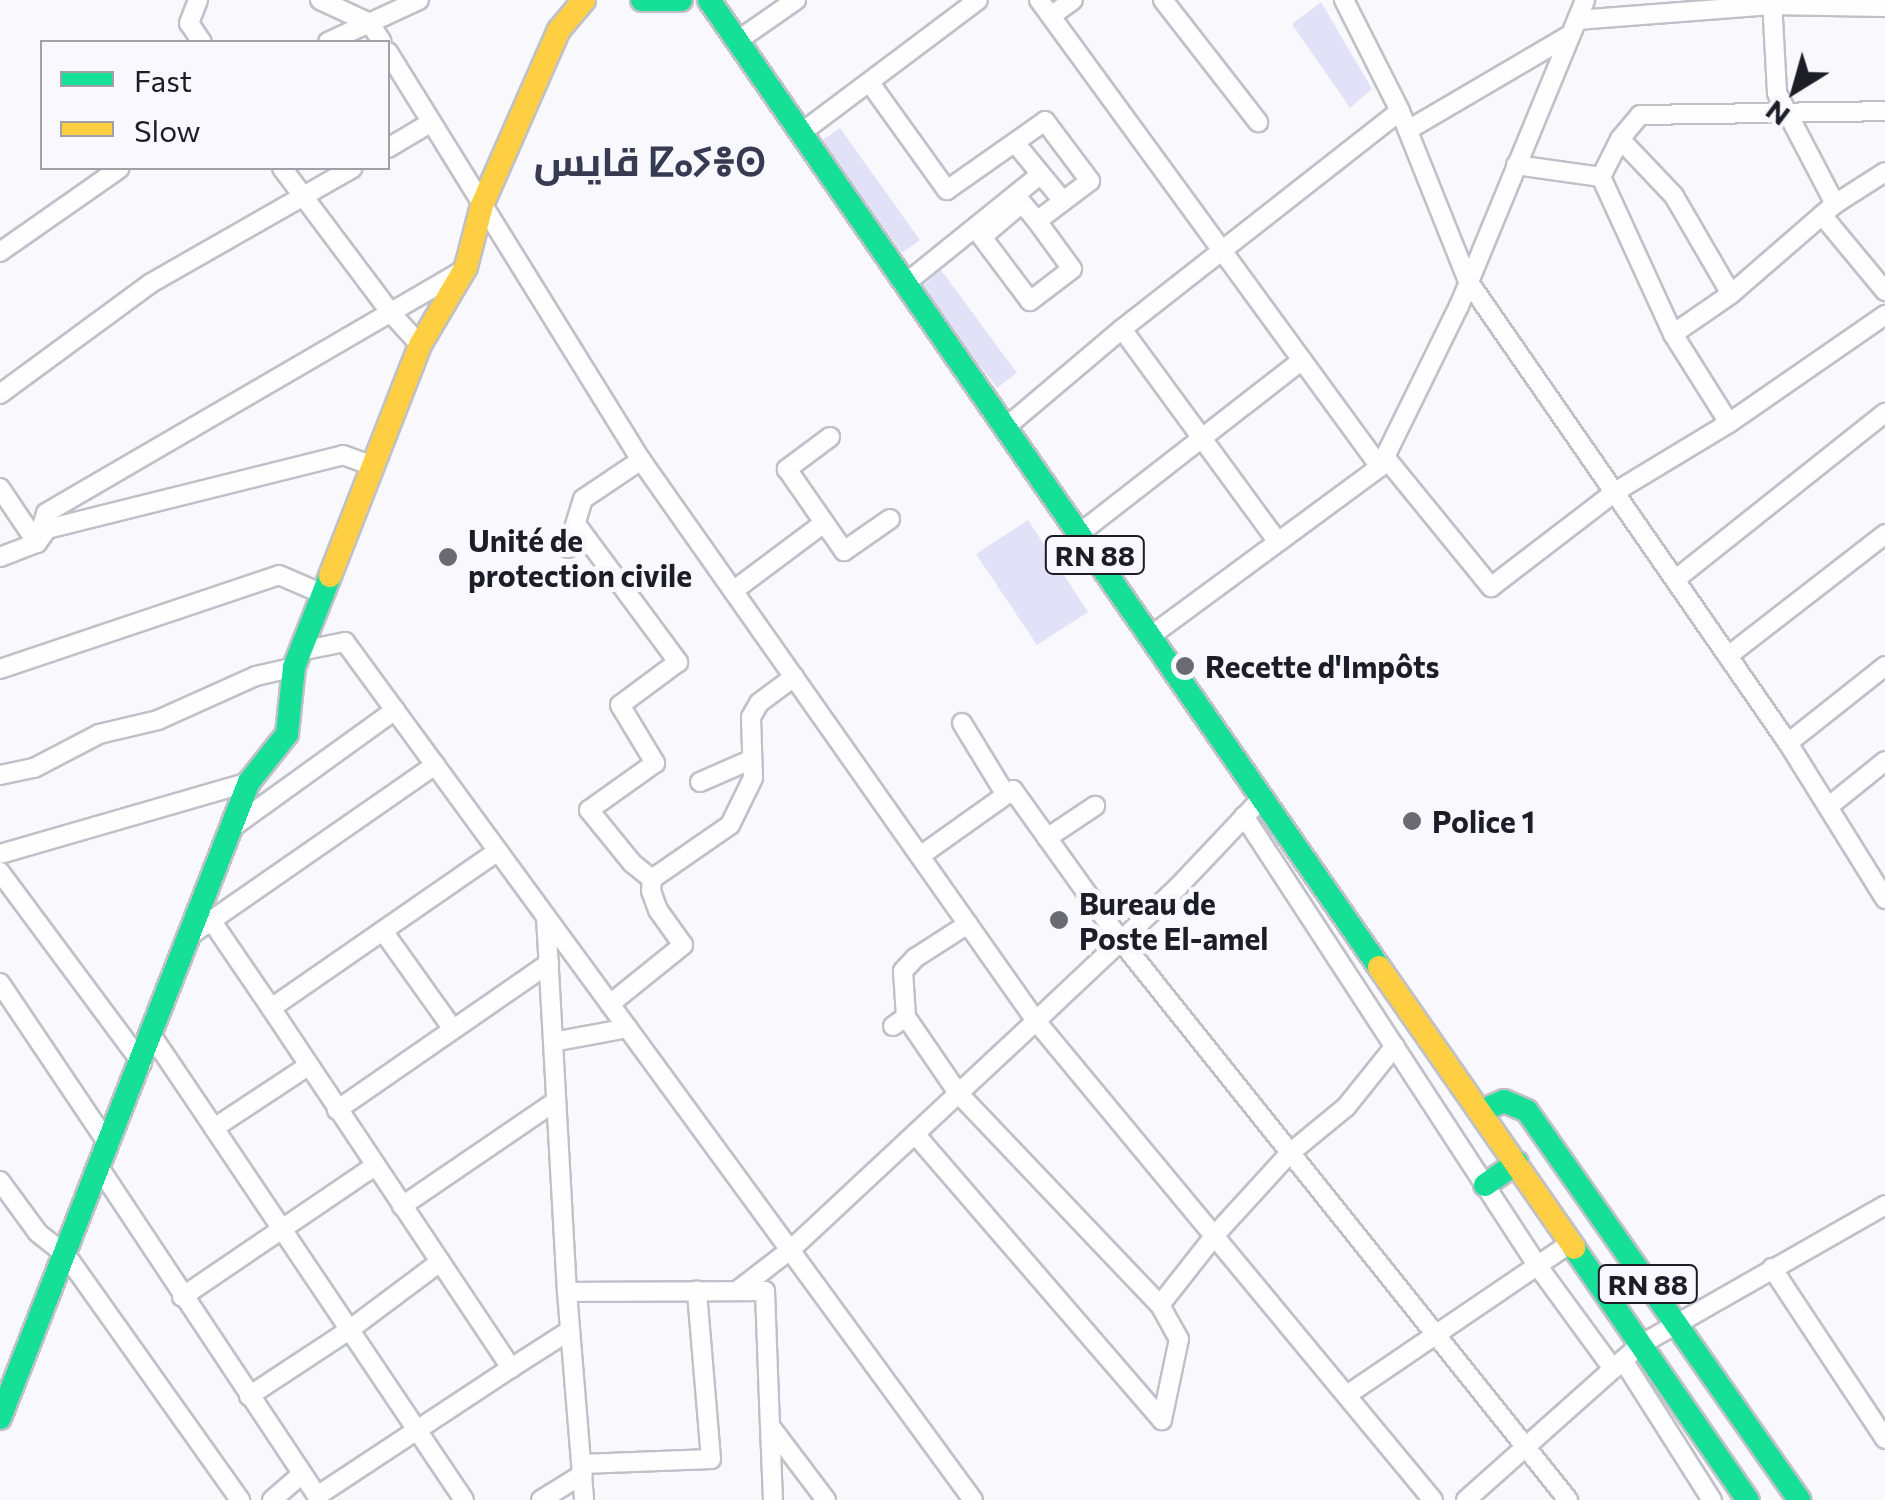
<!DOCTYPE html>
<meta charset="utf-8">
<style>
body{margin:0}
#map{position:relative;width:1885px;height:1500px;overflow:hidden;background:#f9f9fd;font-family:Commissioner,Cairo,"Noto Sans Tifinagh",sans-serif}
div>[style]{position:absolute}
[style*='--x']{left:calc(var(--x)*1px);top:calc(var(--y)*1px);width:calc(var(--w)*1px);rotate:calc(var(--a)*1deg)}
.green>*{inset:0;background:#e1e2f7}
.roads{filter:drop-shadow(2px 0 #c0c0c8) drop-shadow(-2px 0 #c0c0c8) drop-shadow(0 2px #c0c0c8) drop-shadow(0 -2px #c0c0c8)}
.street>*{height:18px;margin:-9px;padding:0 9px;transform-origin:9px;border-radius:9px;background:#fefeff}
.fast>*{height:22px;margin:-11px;padding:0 11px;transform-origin:11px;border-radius:11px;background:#16e098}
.slow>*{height:22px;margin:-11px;padding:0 11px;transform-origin:11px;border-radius:11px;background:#ffcf43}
.dots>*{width:28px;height:28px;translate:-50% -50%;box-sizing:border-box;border:5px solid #f8f8fe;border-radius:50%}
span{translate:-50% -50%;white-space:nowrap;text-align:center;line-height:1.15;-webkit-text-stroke:10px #f8f8fe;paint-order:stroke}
.shield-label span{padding:2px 8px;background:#f8f8fe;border:2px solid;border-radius:8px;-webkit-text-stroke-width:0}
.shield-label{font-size:28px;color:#1d1d28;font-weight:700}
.poi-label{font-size:30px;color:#1d1d28;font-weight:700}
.left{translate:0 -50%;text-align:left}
.district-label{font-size:40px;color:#383a51;font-weight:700}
.legend{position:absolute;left:40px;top:40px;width:350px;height:130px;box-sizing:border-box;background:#f8f8fe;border:2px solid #a0a0a8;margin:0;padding:12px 18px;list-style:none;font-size:30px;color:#1d1d28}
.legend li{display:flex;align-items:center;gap:20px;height:50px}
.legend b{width:50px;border:2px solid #a0a0a8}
.north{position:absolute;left:1745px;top:40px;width:100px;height:100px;-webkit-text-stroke:8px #f8f8fe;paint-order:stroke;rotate:217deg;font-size:28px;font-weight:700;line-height:40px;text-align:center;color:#1d1d28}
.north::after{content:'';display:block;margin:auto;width:35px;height:45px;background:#1d1d28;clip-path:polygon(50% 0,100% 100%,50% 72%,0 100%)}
</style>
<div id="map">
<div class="green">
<i style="clip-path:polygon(1321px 2px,1372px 89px,1350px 108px,1292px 24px)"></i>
<i style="clip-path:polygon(840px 128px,920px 240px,902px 253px,821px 141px)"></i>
<i style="clip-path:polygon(941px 270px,1017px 373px,997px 388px,920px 288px)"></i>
<i style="clip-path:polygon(1028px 520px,1088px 612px,1037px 645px,976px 554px)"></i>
</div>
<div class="roads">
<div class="street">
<i style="--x:198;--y:0;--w:25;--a:111"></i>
<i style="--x:189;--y:23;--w:23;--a:56"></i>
<i style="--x:320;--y:0;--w:55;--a:24.7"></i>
<i style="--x:370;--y:23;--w:22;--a:58"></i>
<i style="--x:1039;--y:0;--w:578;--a:53.86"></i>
<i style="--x:1163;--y:0;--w:155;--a:52.1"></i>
<i style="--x:1344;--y:0;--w:124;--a:63.2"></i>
<i style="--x:1772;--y:0;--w:93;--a:86.9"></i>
<i style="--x:1777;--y:93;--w:125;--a:62.4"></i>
<i style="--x:1051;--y:16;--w:27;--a:-36"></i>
<i style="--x:1577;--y:20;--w:195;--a:-4.4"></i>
<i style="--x:1771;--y:5;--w:114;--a:1"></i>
<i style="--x:737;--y:41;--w:72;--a:-34.8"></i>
<i style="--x:328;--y:42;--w:100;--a:-24.8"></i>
<i style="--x:388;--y:52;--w:480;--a:58.2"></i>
<i style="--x:641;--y:460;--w:686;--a:54.85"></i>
<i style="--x:1036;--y:1021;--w:336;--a:137"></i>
<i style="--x:790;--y:1250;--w:67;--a:142.3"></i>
<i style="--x:870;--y:83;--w:132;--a:54.3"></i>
<i style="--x:947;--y:190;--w:120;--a:-35.1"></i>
<i style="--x:1045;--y:121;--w:75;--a:53.1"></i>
<i style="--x:1090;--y:181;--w:66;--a:143"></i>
<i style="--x:1037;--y:221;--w:59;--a:53.9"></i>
<i style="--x:1072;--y:269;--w:53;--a:142.7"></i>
<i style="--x:1030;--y:301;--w:80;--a:-126.9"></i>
<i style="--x:982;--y:237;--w:52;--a:-40.4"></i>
<i style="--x:1022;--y:203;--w:23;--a:50"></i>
<i style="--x:1408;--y:130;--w:188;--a:-30.4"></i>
<i style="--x:801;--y:133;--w:221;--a:-36.9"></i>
<i style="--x:1620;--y:139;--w:79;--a:46.5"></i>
<i style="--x:1674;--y:196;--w:113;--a:59.8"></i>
<i style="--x:1016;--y:144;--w:74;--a:50.5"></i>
<i style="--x:388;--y:148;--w:49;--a:-30.8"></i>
<i style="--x:1516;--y:165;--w:86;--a:8"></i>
<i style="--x:282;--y:168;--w:180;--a:53.1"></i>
<i style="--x:390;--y:312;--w:45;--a:47.7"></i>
<i style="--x:1822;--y:215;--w:99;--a:50.3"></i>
<i style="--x:0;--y:252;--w:146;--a:-35"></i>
<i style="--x:906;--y:283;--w:172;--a:-38.9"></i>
<i style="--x:1122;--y:329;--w:264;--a:53.8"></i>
<i style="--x:1673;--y:334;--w:70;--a:-34.6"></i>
<i style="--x:1731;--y:294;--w:138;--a:-40.9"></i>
<i style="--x:1835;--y:204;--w:59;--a:-32.6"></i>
<i style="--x:0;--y:394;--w:187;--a:-36.3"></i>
<i style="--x:151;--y:283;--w:232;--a:-29.7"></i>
<i style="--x:1729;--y:423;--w:105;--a:-122.2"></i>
<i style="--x:1673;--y:334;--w:173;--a:-114.6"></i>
<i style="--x:1601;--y:177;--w:42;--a:-63.4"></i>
<i style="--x:1620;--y:139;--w:31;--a:-50"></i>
<i style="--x:1640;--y:115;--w:245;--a:-0.9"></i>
<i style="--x:1006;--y:427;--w:152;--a:-40.2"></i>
<i style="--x:1122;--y:329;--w:353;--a:-38.1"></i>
<i style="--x:1400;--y:111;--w:183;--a:68.2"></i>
<i style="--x:1468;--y:281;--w:562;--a:55.29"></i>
<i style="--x:1788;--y:743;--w:184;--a:58.1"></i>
<i style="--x:830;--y:437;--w:54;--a:143.3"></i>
<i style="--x:787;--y:469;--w:100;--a:55.2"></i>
<i style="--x:844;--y:551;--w:56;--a:-34.8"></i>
<i style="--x:1385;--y:457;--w:168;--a:50.8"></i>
<i style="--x:1491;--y:587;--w:156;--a:-37.5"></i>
<i style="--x:1615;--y:492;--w:133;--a:-31.2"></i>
<i style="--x:1729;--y:423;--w:190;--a:-34.7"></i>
<i style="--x:0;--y:488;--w:66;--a:56.1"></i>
<i style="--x:37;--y:543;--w:31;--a:-73"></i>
<i style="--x:46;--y:513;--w:483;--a:-30.2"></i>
<i style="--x:576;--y:524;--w:172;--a:53.5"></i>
<i style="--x:678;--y:662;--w:72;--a:143.4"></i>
<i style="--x:620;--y:705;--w:68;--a:58.9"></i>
<i style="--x:655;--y:763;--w:81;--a:144.5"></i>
<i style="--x:589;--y:810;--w:68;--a:50.9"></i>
<i style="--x:632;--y:863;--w:26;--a:39"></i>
<i style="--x:1080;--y:533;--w:280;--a:-37.9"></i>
<i style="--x:568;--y:548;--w:51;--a:-73"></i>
<i style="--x:583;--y:499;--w:70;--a:-33.9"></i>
<i style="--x:0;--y:557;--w:40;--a:-21"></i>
<i style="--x:37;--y:543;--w:17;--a:-54"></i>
<i style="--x:47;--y:529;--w:305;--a:-14"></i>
<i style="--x:343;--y:455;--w:32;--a:20"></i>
<i style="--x:1676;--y:579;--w:267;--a:-38.5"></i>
<i style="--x:733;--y:591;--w:114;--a:-36.8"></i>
<i style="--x:1152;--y:635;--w:283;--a:-36.4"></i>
<i style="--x:1380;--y:467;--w:179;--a:-63.9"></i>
<i style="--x:1459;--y:306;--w:331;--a:-67.6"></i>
<i style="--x:300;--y:651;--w:46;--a:-11.3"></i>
<i style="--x:345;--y:642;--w:1063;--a:53.8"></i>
<i style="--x:1728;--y:656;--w:199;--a:-37.8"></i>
<i style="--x:0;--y:669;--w:294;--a:-18.6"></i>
<i style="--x:279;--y:575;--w:48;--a:23.4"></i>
<i style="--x:962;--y:723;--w:84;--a:58.6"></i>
<i style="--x:1788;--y:743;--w:124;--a:-38.4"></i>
<i style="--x:0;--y:775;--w:35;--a:-12"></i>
<i style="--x:34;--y:768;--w:73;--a:-27.6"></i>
<i style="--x:99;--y:734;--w:61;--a:-13.3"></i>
<i style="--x:158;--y:720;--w:107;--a:-24.2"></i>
<i style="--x:256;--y:676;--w:39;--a:-13"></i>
<i style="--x:700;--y:782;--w:55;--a:-23.7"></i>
<i style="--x:1263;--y:797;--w:124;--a:133.4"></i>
<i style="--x:1178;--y:887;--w:195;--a:136.7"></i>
<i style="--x:1036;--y:1021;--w:622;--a:50.35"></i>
<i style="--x:1828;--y:807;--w:73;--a:-38.9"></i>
<i style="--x:1244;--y:816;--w:536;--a:56.87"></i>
<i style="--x:1537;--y:1265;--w:129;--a:53.8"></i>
<i style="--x:233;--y:827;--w:200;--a:-35.8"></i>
<i style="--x:1047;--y:838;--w:58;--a:-33.7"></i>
<i style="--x:498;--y:851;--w:276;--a:145.3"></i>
<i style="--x:271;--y:1008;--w:433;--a:56.3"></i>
<i style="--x:511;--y:1368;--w:69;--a:-32.5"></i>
<i style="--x:0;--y:854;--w:259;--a:-16.1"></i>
<i style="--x:920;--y:856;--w:114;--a:-35.4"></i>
<i style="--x:1013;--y:790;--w:186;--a:54.4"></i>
<i style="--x:1121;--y:941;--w:716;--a:51.35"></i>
<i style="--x:0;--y:872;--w:238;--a:53.4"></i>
<i style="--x:546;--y:917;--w:376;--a:86.8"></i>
<i style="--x:567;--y:1292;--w:209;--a:85.3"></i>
<i style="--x:211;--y:920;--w:107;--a:55.7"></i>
<i style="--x:383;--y:931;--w:120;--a:54.5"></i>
<i style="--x:189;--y:936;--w:300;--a:-34.8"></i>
<i style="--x:0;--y:983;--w:190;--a:56.1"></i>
<i style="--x:106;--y:1141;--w:29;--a:102"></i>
<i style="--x:100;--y:1169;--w:392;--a:56.4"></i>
<i style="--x:317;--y:1496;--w:232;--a:-33.4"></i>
<i style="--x:610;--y:1004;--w:94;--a:-38.9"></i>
<i style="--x:683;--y:945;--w:43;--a:-125.5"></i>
<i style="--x:658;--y:910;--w:20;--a:-110"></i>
<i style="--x:651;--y:891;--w:12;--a:-85"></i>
<i style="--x:652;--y:879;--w:95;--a:-34.7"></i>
<i style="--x:730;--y:825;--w:52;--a:-63.9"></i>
<i style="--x:753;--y:778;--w:61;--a:-91.9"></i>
<i style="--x:751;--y:717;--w:16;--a:-60"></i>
<i style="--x:759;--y:703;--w:44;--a:-36.6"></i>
<i style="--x:906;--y:1017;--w:92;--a:55.6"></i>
<i style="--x:958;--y:1093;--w:293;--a:46.4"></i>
<i style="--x:1160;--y:1305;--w:89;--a:-51.8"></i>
<i style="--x:1215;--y:1235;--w:111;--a:-47.6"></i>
<i style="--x:1290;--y:1153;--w:72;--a:-39.4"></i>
<i style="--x:1346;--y:1107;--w:78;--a:-51.2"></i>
<i style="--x:893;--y:1026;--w:16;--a:-35"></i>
<i style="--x:906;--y:1017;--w:46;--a:-93.7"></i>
<i style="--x:903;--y:971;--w:18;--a:-47"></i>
<i style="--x:915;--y:958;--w:63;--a:-32.7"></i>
<i style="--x:150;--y:1033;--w:115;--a:56"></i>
<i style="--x:214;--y:1128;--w:113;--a:-33.4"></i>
<i style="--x:553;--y:1042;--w:76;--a:-10.6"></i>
<i style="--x:337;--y:1110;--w:258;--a:-34.7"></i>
<i style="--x:214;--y:1128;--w:448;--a:56.1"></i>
<i style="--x:915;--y:1134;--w:378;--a:49.2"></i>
<i style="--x:0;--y:1181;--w:64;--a:53.8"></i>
<i style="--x:38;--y:1233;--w:36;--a:38"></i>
<i style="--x:66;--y:1255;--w:301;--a:54.6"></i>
<i style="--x:402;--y:1206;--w:186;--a:-34.3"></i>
<i style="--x:1772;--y:1268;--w:205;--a:56.5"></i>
<i style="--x:567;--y:1292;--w:198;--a:-0.3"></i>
<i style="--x:765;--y:1291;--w:135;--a:87.9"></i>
<i style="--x:770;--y:1426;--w:93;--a:52.9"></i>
<i style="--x:182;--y:1297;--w:233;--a:-34.2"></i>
<i style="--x:1160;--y:1305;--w:39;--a:61"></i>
<i style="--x:1179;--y:1339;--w:83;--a:101.9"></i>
<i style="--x:1623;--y:1360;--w:166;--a:57.6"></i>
<i style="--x:1347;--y:1395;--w:271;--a:-34.2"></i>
<i style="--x:249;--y:1396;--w:120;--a:-33.4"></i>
<i style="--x:349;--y:1330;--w:114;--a:-36.8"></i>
<i style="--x:770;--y:1426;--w:74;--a:87.7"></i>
<i style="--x:582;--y:1464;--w:129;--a:-2.2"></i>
<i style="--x:711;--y:1459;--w:169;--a:-94.8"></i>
<i style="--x:272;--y:1500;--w:40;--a:-41"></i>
<i style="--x:541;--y:1500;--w:49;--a:-31.8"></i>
<i style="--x:1466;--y:1500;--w:233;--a:-41.7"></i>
<i style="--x:1640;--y:1345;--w:282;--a:-29.7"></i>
</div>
<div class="fast">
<i style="--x:642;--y:0;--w:39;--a:0"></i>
<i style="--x:709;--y:0;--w:1176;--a:55.28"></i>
<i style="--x:1481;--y:1111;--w:25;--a:-23"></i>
<i style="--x:1504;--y:1101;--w:25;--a:23"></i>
<i style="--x:1527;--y:1111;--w:475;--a:55"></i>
<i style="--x:1485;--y:1185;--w:39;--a:-35"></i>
<i style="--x:1574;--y:1248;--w:306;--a:55.4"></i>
<i style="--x:0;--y:1418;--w:683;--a:-68.62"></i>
<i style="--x:249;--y:782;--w:61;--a:-51.6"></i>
<i style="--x:287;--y:734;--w:67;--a:-84"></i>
<i style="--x:294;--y:667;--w:98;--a:-68.4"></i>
</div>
<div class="slow">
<i style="--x:330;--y:576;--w:248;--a:-68.7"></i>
<i style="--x:420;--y:345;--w:91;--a:-59.5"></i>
<i style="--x:466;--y:267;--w:64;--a:-75.5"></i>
<i style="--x:482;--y:205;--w:191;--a:-66.3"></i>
<i style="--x:559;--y:30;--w:39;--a:-50"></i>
<i style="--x:1379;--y:967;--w:342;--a:55.2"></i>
</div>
</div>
<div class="dots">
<i style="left:448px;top:557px;background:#6a6a73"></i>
<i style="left:1185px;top:666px;background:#6a6a73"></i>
<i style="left:1412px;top:821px;background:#6a6a73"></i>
<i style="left:1059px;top:920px;background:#6a6a73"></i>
</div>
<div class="shield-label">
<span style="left:1095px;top:555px">RN 88</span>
<span style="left:1648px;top:1284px">RN 88</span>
</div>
<div class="poi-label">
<span class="left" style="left:468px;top:557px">Unité de<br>protection civile</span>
<span class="left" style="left:1205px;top:666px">Recette d'Impôts</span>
<span class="left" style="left:1432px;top:821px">Police 1</span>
<span class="left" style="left:1079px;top:920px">Bureau de<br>Poste El-amel</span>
</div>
<div class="district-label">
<span style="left:650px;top:160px">قايس ⵇⴰⵢⴻⵙ</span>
</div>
<ul class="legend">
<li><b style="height:12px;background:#16e098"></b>Fast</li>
<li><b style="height:12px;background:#ffcf43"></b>Slow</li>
</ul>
<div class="north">N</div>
</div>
